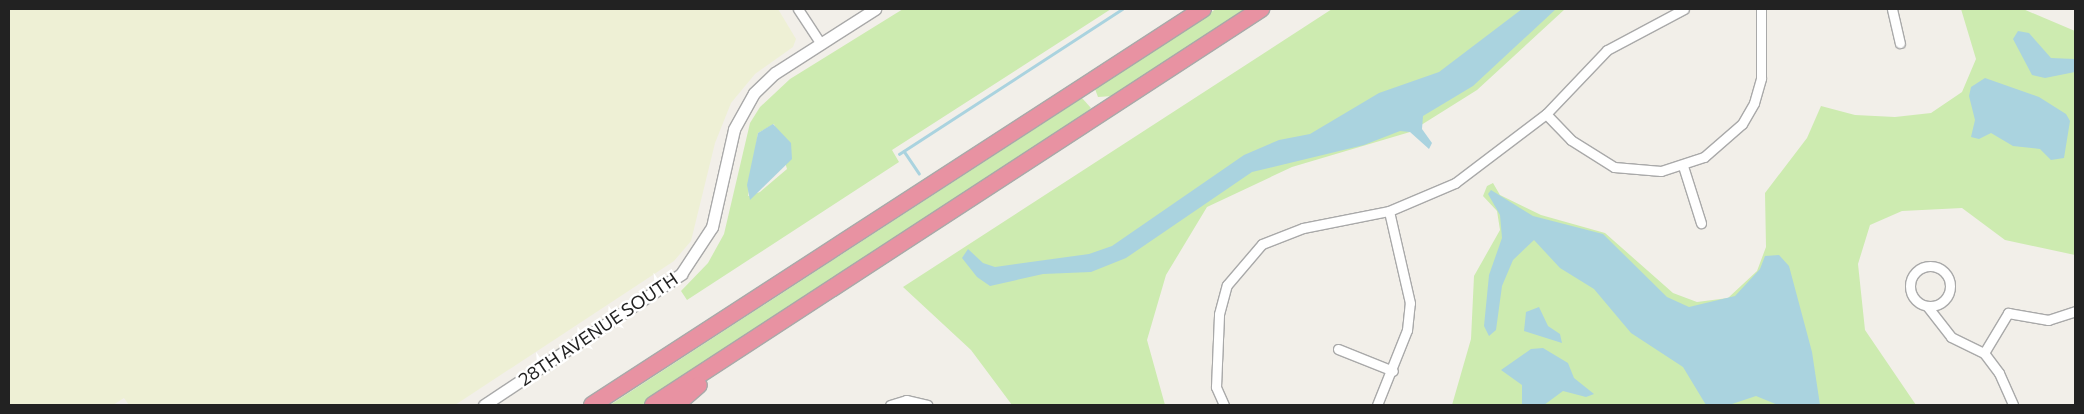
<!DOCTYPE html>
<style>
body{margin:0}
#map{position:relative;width:2084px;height:414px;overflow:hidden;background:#f2efe9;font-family:Commissioner,sans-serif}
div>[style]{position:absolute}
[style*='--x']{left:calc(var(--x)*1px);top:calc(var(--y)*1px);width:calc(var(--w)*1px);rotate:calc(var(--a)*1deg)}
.farmland>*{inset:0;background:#eef0d5}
.grass>*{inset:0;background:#cdebb0}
.water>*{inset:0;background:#aad3df}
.stream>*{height:2.5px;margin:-1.25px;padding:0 1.25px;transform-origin:1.25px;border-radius:1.25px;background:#aad3df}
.roads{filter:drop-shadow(1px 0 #a9a9a9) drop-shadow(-1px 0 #a9a9a9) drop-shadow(0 1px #a9a9a9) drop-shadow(0 -1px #a9a9a9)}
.minor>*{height:9px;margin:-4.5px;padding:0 4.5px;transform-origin:4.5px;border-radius:4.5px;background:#fff}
.minor>.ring{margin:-4.5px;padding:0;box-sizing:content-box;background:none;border:9px solid #fff;border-radius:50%}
.tertiary>*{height:11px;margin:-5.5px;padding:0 5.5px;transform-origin:5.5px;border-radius:5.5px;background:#fff}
.motorway>*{height:16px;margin:-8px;padding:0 8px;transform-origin:8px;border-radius:8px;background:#e892a2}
span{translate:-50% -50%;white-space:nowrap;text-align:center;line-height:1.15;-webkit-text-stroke:5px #fff;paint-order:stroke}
.street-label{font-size:18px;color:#222}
.frame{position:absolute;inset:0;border:10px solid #222;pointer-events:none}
</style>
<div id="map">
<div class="farmland">
<i style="clip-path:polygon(9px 9px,778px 9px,796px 39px,793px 47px,755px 74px,731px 103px,715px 143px,691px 241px,674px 261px,455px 405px,129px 405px,124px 398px,113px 405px,9px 405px)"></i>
</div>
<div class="grass">
<i style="clip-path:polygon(evenodd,903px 9px,1111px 9px,892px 150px,899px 162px,687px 300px,681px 291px,708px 263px,724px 234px,750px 123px,760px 107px,790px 79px,903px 9px,774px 124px,787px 169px,760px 192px,748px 196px,758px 133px,774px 124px)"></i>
<i style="clip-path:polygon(1216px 9px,1247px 9px,1113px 96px,1098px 97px,1095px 89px,1101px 83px)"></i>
<i style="clip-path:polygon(1332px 9px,1565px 9px,1477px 90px,1410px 132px,1292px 167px,1207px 207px,1166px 275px,1147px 340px,1165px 405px,1012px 405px,971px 350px,903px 287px)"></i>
<i style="clip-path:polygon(1961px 9px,2023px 9px,2075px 31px,2075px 255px,2005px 240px,1962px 208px,1902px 211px,1870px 225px,1858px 264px,1865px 330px,1916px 405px,1452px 405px,1471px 339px,1474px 276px,1500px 230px,1497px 211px,1483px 196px,1487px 186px,1493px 183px,1500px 195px,1541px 215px,1605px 233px,1673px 293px,1697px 302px,1728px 298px,1757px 271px,1766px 247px,1765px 193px,1807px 138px,1821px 106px,1855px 115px,1895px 117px,1931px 113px,1962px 92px,1976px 59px)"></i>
<i style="clip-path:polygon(1082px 98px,1091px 108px,1081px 117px,642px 405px,610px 405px)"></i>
</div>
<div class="water">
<i style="clip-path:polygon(1522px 9px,1556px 9px,1473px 86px,1423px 116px,1422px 129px,1432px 143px,1429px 149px,1410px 132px,1400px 131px,1364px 145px,1252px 172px,1126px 258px,1091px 272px,1043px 274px,990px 286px,977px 277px,962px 258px,968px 249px,983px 263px,995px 267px,1089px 254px,1112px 246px,1244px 155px,1279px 140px,1310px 134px,1379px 93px,1439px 72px)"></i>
<i style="clip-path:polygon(2018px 31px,2029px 33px,2051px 58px,2075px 59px,2075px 72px,2045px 78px,2032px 75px,2013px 39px)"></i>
<i style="clip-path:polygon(1985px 78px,2039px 97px,2066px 114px,2070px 121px,2064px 158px,2051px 160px,2040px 149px,2013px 146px,1991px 133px,1979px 139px,1971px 137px,1975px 120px,1969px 96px,1971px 87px)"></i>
<i style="clip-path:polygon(773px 124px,791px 143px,792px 159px,750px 200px,747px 185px,758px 133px)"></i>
<i style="clip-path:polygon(1491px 190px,1533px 216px,1603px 234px,1667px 297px,1689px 307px,1735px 296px,1760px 269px,1765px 256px,1779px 255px,1789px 266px,1812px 352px,1820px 405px,1778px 405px,1756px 396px,1729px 405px,1706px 405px,1683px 367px,1631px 333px,1594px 289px,1560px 268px,1534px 240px,1513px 260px,1502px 286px,1496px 330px,1489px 336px,1484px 326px,1489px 275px,1502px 238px,1500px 215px,1488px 194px)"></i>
<i style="clip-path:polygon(1539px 307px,1548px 326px,1560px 334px,1562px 343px,1524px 331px,1526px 312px)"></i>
<i style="clip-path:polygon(1543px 348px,1568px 363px,1574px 378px,1594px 394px,1586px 397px,1563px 391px,1544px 405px,1522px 405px,1522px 385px,1501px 370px,1531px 349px)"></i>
</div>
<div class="stream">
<i style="--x:904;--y:151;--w:27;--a:56"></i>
<i style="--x:899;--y:154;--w:266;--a:-33"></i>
</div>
<div class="roads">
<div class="minor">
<i style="--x:798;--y:9;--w:42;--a:56.7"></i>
<i style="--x:1892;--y:9;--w:35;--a:77"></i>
<i style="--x:1546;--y:114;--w:36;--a:46"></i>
<i style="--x:1571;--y:140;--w:51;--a:32.1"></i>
<i style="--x:1614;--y:167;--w:47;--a:4.9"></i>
<i style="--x:1661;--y:171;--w:45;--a:-18"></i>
<i style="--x:1704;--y:157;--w:50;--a:-41"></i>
<i style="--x:1742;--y:124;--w:24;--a:-60"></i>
<i style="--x:1754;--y:103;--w:26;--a:-74"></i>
<i style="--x:1761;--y:78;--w:69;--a:-90"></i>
<i style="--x:1683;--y:166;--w:60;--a:72.5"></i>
<i class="ring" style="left:1910px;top:266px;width:31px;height:31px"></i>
<i style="--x:1927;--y:306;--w:39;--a:52"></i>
<i style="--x:1951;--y:337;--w:37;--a:26"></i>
<i style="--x:1984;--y:353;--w:25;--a:53"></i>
<i style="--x:1999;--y:373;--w:35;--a:66"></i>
<i style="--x:1338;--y:349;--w:59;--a:21.8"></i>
<i style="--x:1984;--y:353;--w:47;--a:-59"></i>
<i style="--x:2008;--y:313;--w:41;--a:9.9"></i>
<i style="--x:2048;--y:320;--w:28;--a:-18"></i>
<i style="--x:890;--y:405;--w:17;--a:-17"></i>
<i style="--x:906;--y:400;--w:22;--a:13"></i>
<i style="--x:1224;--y:405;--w:20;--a:-114"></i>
<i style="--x:1216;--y:387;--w:73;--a:-87.6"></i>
<i style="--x:1219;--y:314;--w:30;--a:-75"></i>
<i style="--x:1227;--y:285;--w:54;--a:-49.5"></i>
<i style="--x:1262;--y:244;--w:44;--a:-21.3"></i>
<i style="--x:1303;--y:228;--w:88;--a:-11.2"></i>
<i style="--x:1389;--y:211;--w:72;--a:-23"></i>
<i style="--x:1455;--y:183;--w:114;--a:-37.2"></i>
<i style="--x:1546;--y:114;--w:88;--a:-46.4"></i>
<i style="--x:1607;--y:50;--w:87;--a:-28"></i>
<i style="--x:1377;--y:405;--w:81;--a:-68.2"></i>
<i style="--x:1407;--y:330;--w:27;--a:-84"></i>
<i style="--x:1410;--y:303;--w:94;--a:-102.9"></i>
</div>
<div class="tertiary">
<i style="--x:484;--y:405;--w:237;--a:-33.6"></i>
<i style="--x:681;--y:274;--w:56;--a:-56.6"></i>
<i style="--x:712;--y:227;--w:100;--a:-77.3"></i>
<i style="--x:734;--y:129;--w:41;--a:-60.9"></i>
<i style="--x:754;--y:93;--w:29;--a:-44"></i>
<i style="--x:775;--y:73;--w:119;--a:-32.6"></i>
</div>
<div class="motorway">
<i style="--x:592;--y:405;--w:728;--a:-32.95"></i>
<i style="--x:653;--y:405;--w:726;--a:-33.08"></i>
<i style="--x:676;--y:405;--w:30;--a:-41"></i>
</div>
</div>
<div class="street-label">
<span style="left:598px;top:329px;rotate:-34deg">28TH AVENUE SOUTH</span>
</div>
<div class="frame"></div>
</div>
